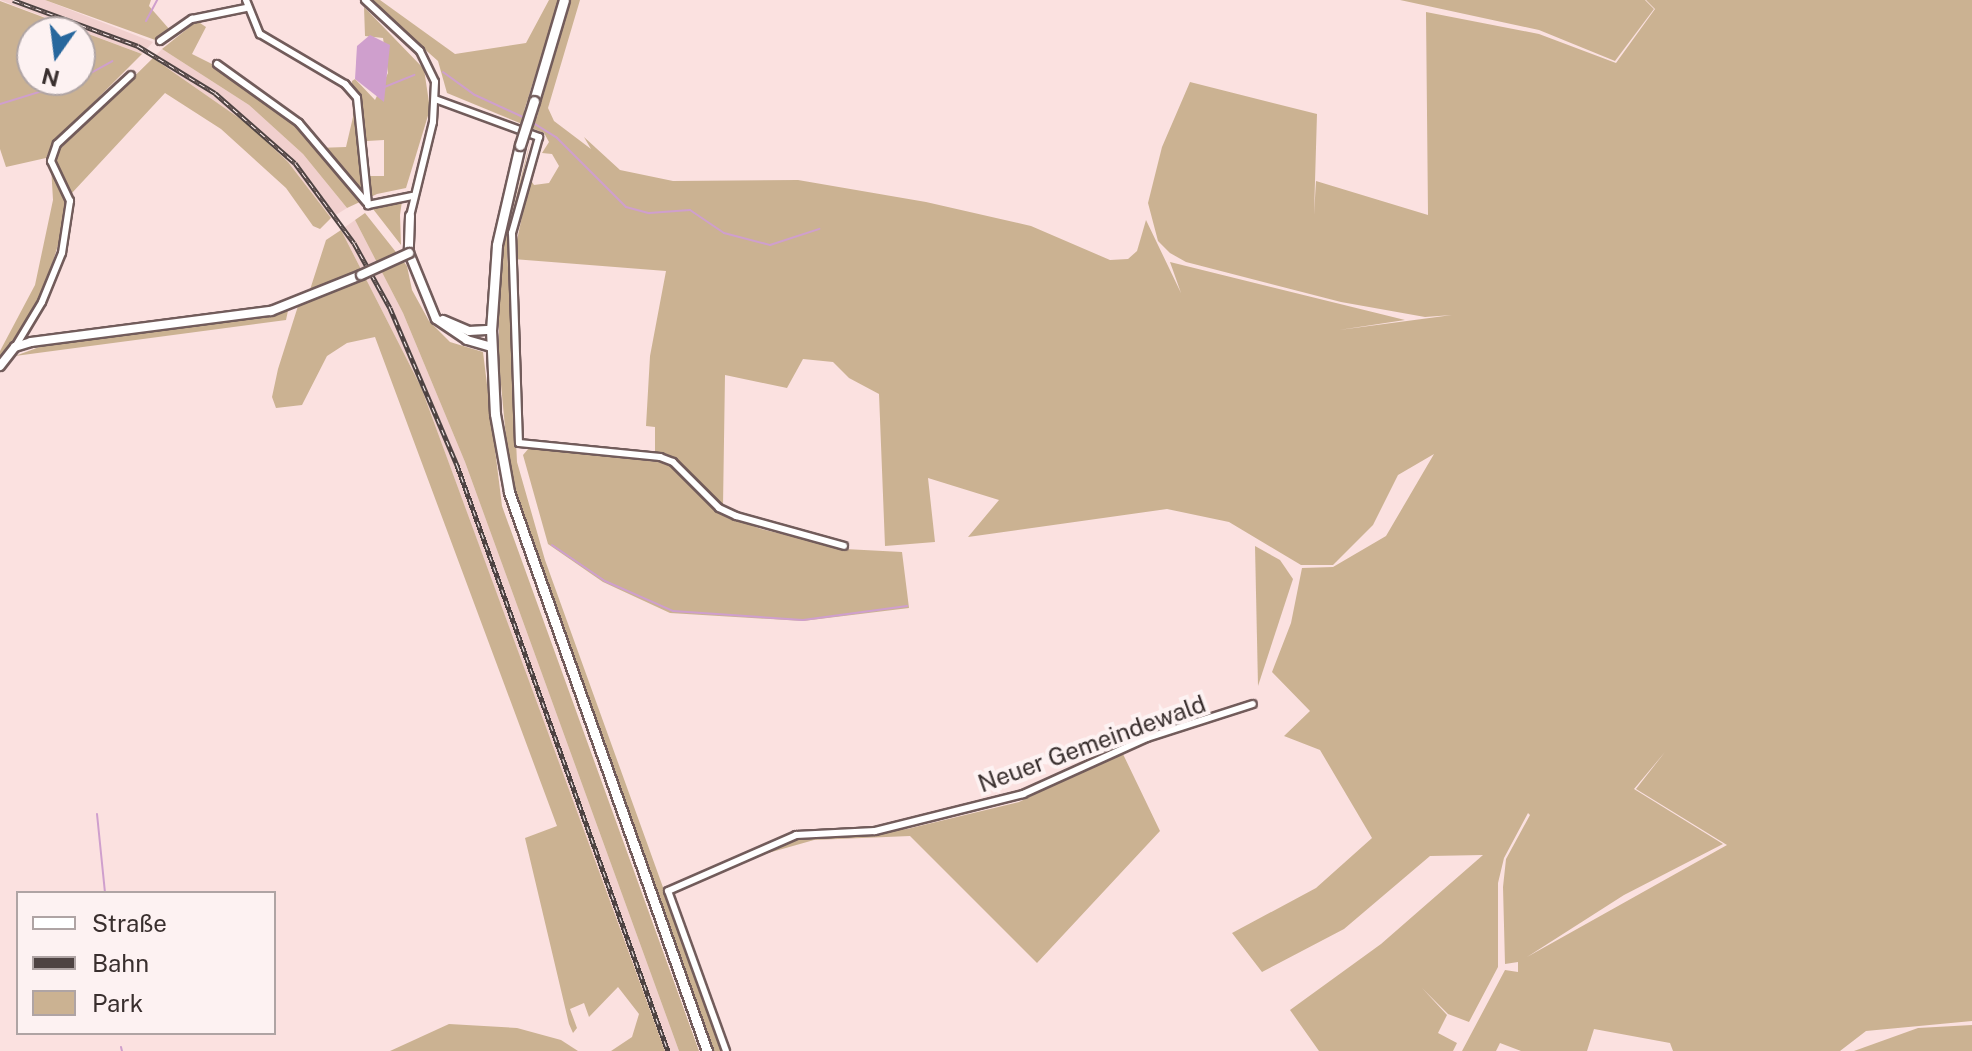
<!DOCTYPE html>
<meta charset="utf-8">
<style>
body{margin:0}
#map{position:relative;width:1972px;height:1051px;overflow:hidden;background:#fbe1e0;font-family:"Public Sans",sans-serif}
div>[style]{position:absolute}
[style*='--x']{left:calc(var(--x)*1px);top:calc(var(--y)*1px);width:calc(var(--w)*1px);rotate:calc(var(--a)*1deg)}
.built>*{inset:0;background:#f1d0ce}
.green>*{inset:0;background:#cbb292}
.water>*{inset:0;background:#cf9fcd}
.stream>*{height:2px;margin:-1px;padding:0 1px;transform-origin:1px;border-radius:1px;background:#cf9fcd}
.roads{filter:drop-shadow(2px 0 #725c5b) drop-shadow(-2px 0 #725c5b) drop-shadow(0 2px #725c5b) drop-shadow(0 -2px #725c5b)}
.minor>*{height:6px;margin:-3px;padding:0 3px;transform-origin:3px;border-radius:3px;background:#fff}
.tertiary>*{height:8px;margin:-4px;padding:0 4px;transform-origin:4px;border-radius:4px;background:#fff}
.secondary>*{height:9px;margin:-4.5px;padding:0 4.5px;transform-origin:4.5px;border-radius:4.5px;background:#fff}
.rail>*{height:5px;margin-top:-2.5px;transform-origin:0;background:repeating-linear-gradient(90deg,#fdf2f2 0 6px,#4e4342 0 12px);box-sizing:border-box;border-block:2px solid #4e4342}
.bridges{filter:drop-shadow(2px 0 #725c5b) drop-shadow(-2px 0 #725c5b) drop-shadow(0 2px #725c5b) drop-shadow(0 -2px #725c5b)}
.tertiary-bridge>*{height:8px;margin:-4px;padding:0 4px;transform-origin:4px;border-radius:4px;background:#fff}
.secondary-bridge>*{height:9px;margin:-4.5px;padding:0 4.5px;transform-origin:4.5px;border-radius:4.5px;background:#fff}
span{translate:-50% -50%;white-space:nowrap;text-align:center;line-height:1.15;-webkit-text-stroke:8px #fdf2f2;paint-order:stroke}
.street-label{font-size:24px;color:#392f2e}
.legend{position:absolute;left:16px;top:891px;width:260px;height:144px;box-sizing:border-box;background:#fdf2f2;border:2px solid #afa4a4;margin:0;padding:10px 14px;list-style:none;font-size:24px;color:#392f2e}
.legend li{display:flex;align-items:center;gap:16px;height:40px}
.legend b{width:40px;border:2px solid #afa4a4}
.north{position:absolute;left:16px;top:16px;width:80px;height:80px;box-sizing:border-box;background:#fdf2f2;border:2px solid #afa4a4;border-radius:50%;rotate:194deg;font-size:22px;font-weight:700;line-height:32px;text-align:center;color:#392f2e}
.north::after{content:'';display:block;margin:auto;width:28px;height:36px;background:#27679d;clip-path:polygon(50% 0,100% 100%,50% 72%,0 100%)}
</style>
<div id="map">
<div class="built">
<i style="clip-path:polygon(0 0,45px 0,153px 42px,142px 54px)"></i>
<i style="clip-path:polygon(162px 49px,249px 105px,303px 154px,347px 208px,331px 218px,288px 162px,249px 125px,153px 58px)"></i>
<i style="clip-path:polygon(355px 220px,403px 313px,465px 462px,679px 1051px,664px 1051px,421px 387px,341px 230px)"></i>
</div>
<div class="green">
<i style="clip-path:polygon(45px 0,151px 0,149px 6px,170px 30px,158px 41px)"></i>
<i style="clip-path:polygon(evenodd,369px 0,380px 0,455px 54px,526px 43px,549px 0,559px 0,524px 111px,537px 117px,571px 0,580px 0,548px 108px,554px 121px,591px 149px,584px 137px,620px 170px,673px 181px,798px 180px,926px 202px,1031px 226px,1110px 260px,1128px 259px,1137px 251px,1146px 220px,1181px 293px,1170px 262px,1405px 320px,1339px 330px,1452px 315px,1425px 317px,1341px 302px,1186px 262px,1170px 253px,1158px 241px,1148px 203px,1162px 147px,1190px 82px,1317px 114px,1314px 215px,1316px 181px,1428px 215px,1426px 12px,1539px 34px,1616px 63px,1655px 9px,1646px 0,1972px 0,1972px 1021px,1866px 1031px,1840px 1051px,1673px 1051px,1670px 1043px,1594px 1029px,1587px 1051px,1521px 1051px,1500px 1043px,1496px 1051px,1462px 1051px,1505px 970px,1518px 972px,1518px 962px,1505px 964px,1503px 887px,1506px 859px,1530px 815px,1528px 813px,1504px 858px,1498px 883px,1498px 967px,1469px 1022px,1448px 1014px,1422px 988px,1447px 1015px,1438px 1033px,1457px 1043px,1453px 1051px,1319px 1051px,1290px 1010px,1381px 944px,1483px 855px,1430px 856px,1344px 929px,1262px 972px,1232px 933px,1316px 888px,1372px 838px,1320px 750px,1284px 736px,1310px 711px,1272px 672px,1291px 623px,1302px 568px,1333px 567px,1386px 536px,1434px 454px,1398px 475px,1373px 525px,1333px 565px,1301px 565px,1229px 522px,1167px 509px,968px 537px,999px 500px,928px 478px,935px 542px,885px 546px,879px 394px,849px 378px,833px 362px,803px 359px,787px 388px,725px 375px,723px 506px,676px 459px,655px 454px,655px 427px,646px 426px,650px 356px,666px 271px,513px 259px,530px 179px,534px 185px,549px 183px,559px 166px,552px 154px,542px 153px,549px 142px,544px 133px,447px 93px,438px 61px,369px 0,1665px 752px,1636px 789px,1727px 845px,1527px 957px,1624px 895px,1723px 844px,1634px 789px,1665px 752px)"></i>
<i style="clip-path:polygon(1400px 0,1645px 0,1654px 9px,1615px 61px,1539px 30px)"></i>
<i style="clip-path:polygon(evenodd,0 1px,142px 54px,53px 143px,46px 158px,6px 167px,0 149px,0 1px,80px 32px,80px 80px,32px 80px,32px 32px,80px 32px)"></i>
<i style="clip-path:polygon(evenodd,364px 7px,424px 69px,430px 109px,406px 188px,377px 194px,347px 208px,303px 154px,249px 105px,162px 49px,197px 21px,206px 27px,192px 54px,224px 70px,297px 125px,317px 148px,346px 147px,353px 117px,352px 81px,355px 79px,375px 100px,388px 73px,383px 38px,365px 36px,364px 7px,384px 140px,384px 176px,360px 176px,360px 151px,367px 141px,384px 140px)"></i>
<i style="clip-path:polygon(153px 58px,249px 125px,288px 162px,331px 218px,320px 229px,313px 226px,286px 188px,221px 129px,165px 93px,71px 194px,56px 162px,58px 151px)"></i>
<i style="clip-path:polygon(531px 138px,507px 246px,517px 462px,545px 560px,722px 1051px,712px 1051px,704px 1030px,585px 707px,510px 481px,499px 363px,499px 265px)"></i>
<i style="clip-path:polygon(51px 166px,67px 200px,66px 220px,41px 299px,0 362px,0 351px,35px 285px,53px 200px)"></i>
<i style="clip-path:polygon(402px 201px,400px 215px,401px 245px,373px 209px)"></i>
<i style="clip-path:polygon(365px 213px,407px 266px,412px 290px,429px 321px,450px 342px,483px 352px,502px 506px,699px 1051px,679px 1051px,465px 462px,403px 313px,355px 220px)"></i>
<i style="clip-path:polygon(341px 230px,421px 387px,665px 1051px,611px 1051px,632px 1037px,639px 1014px,618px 987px,589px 1017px,584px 1003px,570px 1009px,577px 1028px,573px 1033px,569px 1024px,525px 838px,557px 826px,375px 337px,347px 343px,327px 356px,302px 405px,276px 408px,272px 397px,278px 369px,298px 306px,307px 299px,326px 240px)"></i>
<i style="clip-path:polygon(289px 306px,286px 320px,15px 356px,53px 342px)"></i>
<i style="clip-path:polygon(529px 448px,667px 463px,681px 470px,719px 513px,761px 529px,845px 549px,902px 552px,909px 608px,803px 621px,670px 613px,603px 582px,548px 544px,523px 455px)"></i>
<i style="clip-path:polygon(1255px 546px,1280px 560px,1293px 579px,1258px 686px)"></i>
<i style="clip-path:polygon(1122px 752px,1160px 831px,1037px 963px,910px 836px,814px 840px,758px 856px,786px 840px,907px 829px,1019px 802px)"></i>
<i style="clip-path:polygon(449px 1024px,517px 1028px,561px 1040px,578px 1051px,390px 1051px)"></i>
<i style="clip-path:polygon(1972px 1025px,1972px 1051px,1854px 1051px,1918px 1028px)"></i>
</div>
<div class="water">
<i style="clip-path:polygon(370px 35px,390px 45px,384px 102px,355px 79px,357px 46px)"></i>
</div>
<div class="stream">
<i style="--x:146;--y:21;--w:24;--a:-62"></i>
<i style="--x:443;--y:72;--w:39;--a:36"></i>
<i style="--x:475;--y:95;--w:55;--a:24.7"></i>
<i style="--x:80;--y:79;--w:37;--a:-29"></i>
<i style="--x:382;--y:88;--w:35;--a:-22"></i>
<i style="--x:0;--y:104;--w:82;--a:-17.1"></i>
<i style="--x:530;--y:121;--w:32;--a:32"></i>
<i style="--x:557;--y:138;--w:98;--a:45"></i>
<i style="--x:626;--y:207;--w:24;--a:15"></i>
<i style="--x:649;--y:213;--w:41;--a:-4.2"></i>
<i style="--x:690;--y:210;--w:41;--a:34.1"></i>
<i style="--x:724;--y:233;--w:48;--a:14.6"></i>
<i style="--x:770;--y:245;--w:52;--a:-18.1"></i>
<i style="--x:552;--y:545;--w:64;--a:34.2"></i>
<i style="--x:605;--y:581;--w:74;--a:23.8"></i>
<i style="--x:673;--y:611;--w:130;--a:4"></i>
<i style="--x:803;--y:620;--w:105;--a:-7.7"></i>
<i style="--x:97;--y:814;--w:79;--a:84.2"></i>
<i style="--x:121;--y:1047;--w:4;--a:76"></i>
</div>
<div class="roads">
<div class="minor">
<i style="--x:246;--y:0;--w:37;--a:68"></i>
<i style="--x:260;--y:34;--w:99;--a:30.5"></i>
<i style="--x:345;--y:84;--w:18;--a:49"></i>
<i style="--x:357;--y:98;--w:108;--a:84.1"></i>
<i style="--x:365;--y:0;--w:75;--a:42.8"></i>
<i style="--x:420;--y:51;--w:34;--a:64"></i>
<i style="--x:435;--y:82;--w:40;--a:92.9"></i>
<i style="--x:433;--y:122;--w:97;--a:103.7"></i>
<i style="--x:160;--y:41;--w:39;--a:-35"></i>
<i style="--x:192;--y:19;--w:55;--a:-11.5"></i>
<i style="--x:217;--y:64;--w:101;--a:35.7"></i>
<i style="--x:299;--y:123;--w:104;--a:49.7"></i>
<i style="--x:435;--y:99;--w:111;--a:20.1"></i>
<i style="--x:539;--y:137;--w:100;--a:105.7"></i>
<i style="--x:512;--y:233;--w:210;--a:88.1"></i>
<i style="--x:519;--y:443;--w:142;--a:5.7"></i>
<i style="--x:660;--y:457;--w:14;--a:21"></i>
<i style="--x:673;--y:462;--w:65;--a:45"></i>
<i style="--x:719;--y:508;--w:19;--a:25"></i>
<i style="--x:736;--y:516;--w:112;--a:15.5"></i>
<i style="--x:368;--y:205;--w:45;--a:-11.6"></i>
<i style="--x:15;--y:347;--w:52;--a:-59"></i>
<i style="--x:42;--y:302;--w:53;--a:-67.8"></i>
<i style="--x:62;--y:253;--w:53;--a:-81.3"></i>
<i style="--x:70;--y:201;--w:44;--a:-115.4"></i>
<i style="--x:51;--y:161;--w:18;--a:-71"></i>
<i style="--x:57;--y:144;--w:101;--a:-43"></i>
<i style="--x:726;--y:1051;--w:170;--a:-109.9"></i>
<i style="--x:668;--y:891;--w:140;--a:-23.6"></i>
<i style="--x:796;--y:835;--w:79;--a:-2.9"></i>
<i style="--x:875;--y:831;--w:153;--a:-14"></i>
<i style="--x:1023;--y:794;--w:136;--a:-24.3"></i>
<i style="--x:1147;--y:738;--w:111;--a:-17.8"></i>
</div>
<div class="tertiary">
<i style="--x:410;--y:216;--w:37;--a:92"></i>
<i style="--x:409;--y:253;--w:71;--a:67.8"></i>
<i style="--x:436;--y:319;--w:37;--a:34"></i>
<i style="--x:467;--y:340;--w:25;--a:16"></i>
<i style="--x:443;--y:320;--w:28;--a:23"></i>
<i style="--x:469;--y:331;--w:22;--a:-3"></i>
<i style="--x:0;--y:366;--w:24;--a:-52"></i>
<i style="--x:15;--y:347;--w:17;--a:-17"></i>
<i style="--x:31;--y:342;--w:242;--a:-7.4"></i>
<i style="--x:271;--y:311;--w:97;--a:-21.8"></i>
</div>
<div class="secondary">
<i style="--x:534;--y:101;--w:105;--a:-73.5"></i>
<i style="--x:520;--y:145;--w:103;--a:103"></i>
<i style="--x:497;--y:245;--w:85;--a:94"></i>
<i style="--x:491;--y:330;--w:84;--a:87.3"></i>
<i style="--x:495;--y:414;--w:79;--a:79.8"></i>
<i style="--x:509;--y:492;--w:593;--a:70.5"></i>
</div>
</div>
<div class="rail">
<i style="--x:13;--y:0;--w:133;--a:20.2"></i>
<i style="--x:138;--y:46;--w:90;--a:31.4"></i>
<i style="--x:215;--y:93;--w:106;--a:41.2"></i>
<i style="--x:295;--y:163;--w:99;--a:53.6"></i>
<i style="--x:354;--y:243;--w:74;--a:61"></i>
<i style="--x:390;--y:308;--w:171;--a:66.9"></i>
<i style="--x:457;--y:465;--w:623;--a:70.2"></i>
</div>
<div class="bridges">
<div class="tertiary-bridge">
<i style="--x:361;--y:275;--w:53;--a:-24.6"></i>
</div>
<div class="secondary-bridge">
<i style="--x:520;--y:145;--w:46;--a:-72.3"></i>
</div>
</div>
<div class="street-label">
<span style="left:1092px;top:744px;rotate:-20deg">Neuer Gemeindewald</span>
</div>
<ul class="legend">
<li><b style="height:10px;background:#fff"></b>Straße</li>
<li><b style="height:10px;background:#4e4342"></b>Bahn</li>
<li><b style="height:22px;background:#cbb292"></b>Park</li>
</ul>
<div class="north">N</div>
</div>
